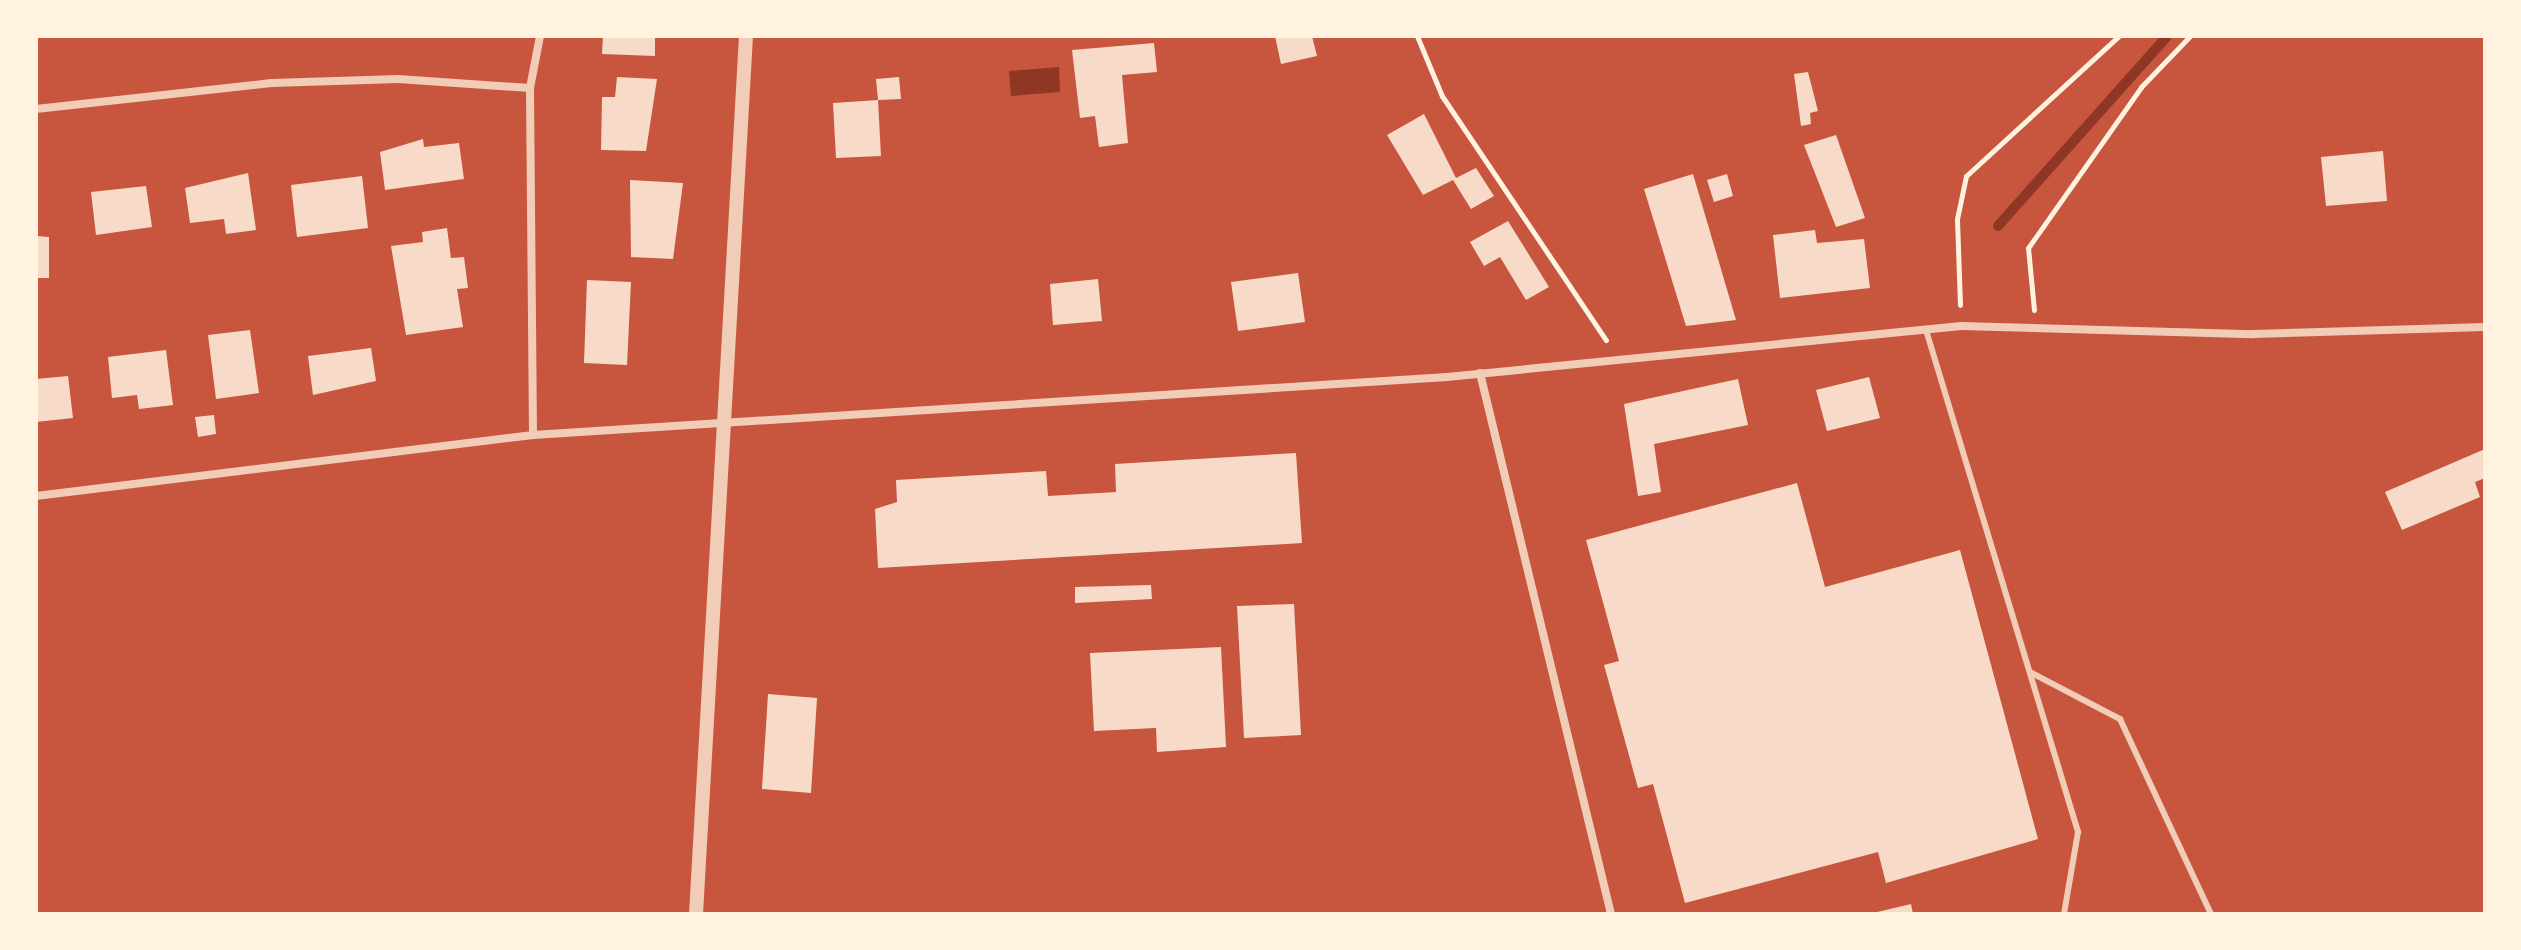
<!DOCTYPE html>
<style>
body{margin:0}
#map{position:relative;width:2521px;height:950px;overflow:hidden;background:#c8553d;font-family:Commissioner,sans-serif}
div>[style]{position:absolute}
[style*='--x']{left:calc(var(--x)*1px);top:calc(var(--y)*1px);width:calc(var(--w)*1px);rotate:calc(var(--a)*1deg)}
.water>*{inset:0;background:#8f3625}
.stream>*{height:10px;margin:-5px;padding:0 5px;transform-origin:5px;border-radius:5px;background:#8f3625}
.building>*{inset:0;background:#f7dbc8}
.path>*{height:5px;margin:-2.5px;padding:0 2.5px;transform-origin:2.5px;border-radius:2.5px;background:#fff3e0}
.service>*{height:6px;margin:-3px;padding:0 3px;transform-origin:3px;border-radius:3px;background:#f1ccb7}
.minor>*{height:8px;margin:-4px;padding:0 4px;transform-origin:4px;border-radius:4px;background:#f1ccb7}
.tertiary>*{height:14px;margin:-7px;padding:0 7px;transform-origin:7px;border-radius:7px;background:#f1ccb7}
span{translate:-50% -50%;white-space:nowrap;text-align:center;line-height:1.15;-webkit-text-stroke:8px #fff3e0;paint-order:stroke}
.frame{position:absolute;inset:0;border:38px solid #fff3e0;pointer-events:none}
</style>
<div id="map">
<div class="water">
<i style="clip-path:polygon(1059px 67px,1060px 92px,1011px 96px,1009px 71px)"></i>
</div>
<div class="stream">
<i style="--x:1998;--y:226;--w:254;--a:-48.3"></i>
</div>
<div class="building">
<i style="clip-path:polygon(603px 36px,655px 36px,655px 56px,602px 54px)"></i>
<i style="clip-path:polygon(1275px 36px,1312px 36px,1317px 56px,1281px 64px)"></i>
<i style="clip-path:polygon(1154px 43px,1157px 72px,1122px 75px,1128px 143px,1099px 147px,1095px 116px,1080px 118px,1072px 50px)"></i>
<i style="clip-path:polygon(1808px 72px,1818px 111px,1810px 113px,1811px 124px,1801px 126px,1794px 74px)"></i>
<i style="clip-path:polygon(617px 77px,657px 79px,646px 151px,601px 150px,602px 97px,615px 97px)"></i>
<i style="clip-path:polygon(899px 77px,901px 99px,878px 100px,881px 156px,836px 158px,833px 103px,878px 100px,876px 79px)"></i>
<i style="clip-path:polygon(1424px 114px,1456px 178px,1476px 168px,1494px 196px,1471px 209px,1453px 180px,1423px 195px,1387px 135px)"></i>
<i style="clip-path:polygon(1836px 135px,1865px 218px,1836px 227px,1804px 145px)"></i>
<i style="clip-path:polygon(423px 139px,424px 147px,459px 143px,464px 179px,385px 190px,380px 152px)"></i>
<i style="clip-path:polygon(2383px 151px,2387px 201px,2326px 206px,2321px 157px)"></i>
<i style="clip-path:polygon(248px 173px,256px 230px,226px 234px,224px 219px,190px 223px,185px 188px)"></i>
<i style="clip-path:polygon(1693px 174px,1736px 320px,1686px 326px,1644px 189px)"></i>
<i style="clip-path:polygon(1727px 174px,1733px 196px,1714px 202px,1707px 180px)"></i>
<i style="clip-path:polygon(362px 176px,368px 228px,297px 237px,291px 185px)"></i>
<i style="clip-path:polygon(630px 180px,683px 183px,673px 259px,631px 257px)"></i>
<i style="clip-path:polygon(146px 186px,152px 227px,96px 235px,91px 192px)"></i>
<i style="clip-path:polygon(1508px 221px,1549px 287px,1526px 300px,1500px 257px,1484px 266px,1470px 242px)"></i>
<i style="clip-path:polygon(447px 228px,451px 258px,464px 257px,468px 288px,457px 289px,463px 327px,406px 335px,391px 246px,423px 242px,422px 232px)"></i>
<i style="clip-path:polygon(1815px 230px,1817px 243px,1864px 239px,1870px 288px,1780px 298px,1773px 235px)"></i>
<i style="clip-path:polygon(36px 236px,49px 237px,49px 278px,36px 278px)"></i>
<i style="clip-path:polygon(1298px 273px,1305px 322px,1238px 331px,1231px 282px)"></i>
<i style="clip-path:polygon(1098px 279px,1102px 321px,1053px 325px,1050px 284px)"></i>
<i style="clip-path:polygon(587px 280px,631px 282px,627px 365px,584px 363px)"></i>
<i style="clip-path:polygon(250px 330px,259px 393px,216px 399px,208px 335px)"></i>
<i style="clip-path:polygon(371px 348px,376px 381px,313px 395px,308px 356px)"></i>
<i style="clip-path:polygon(166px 350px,173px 405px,139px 409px,137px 395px,112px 398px,108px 357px)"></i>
<i style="clip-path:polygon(68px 376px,73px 418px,36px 422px,36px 379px)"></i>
<i style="clip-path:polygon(1869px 377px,1880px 418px,1827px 431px,1816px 390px)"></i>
<i style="clip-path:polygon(1738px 379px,1748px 425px,1654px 444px,1661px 492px,1638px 496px,1624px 404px)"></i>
<i style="clip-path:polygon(214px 415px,216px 434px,198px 437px,195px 417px)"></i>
<i style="clip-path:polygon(2485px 449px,2485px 478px,2475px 482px,2480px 497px,2402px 530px,2385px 492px)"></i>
<i style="clip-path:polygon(1296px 453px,1302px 543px,878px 568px,875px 509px,897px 502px,896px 480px,1046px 471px,1048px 496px,1116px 492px,1115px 464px)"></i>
<i style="clip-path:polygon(1797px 483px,1825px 587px,1960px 550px,2038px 839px,1886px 883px,1878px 852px,1685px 903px,1653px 784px,1638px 788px,1604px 665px,1619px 661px,1586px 540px)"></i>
<i style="clip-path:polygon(1151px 585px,1152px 599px,1075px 603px,1075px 587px)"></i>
<i style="clip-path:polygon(1294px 604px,1301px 735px,1244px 738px,1237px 606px)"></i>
<i style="clip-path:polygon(1221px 647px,1226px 747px,1157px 752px,1156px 728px,1094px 731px,1090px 653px)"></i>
<i style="clip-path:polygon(768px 694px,817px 698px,811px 793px,762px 789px)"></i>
<i style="clip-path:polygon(1911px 904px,1913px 914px,1873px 914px,1873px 913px)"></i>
</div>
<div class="path">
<i style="--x:1417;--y:36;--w:65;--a:67.4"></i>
<i style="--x:1442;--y:96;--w:294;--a:56.1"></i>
<i style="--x:1960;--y:305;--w:86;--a:-92"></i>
<i style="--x:1957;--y:219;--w:44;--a:-78.2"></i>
<i style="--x:1966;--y:176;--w:207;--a:-42.5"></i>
<i style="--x:2034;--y:310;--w:62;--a:-95.5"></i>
<i style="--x:2028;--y:248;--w:197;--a:-54.9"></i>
<i style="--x:2141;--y:87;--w:71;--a:-46.1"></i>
</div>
<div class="service">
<i style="--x:1926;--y:330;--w:525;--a:73.15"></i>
<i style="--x:2078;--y:832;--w:83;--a:99.7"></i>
<i style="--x:2030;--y:672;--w:102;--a:27.6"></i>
<i style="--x:2120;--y:719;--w:215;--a:65"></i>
</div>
<div class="minor">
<i style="--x:36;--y:109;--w:237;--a:-6.3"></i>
<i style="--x:272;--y:83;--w:126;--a:-1.8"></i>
<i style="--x:398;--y:79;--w:132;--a:3.9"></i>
<i style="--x:1480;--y:373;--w:557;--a:76.39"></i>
<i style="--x:533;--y:435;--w:347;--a:-90.5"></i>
<i style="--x:530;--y:88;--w:53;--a:-79.1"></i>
<i style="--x:36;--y:496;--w:501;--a:-7"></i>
<i style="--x:533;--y:435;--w:916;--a:-3.63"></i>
<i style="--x:1447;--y:377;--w:517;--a:-5.67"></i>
<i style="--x:1961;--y:326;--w:292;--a:1.6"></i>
<i style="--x:2253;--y:334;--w:232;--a:-1.7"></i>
</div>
<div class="tertiary">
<i style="--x:696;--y:914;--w:879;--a:-86.74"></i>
</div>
<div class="frame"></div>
</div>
